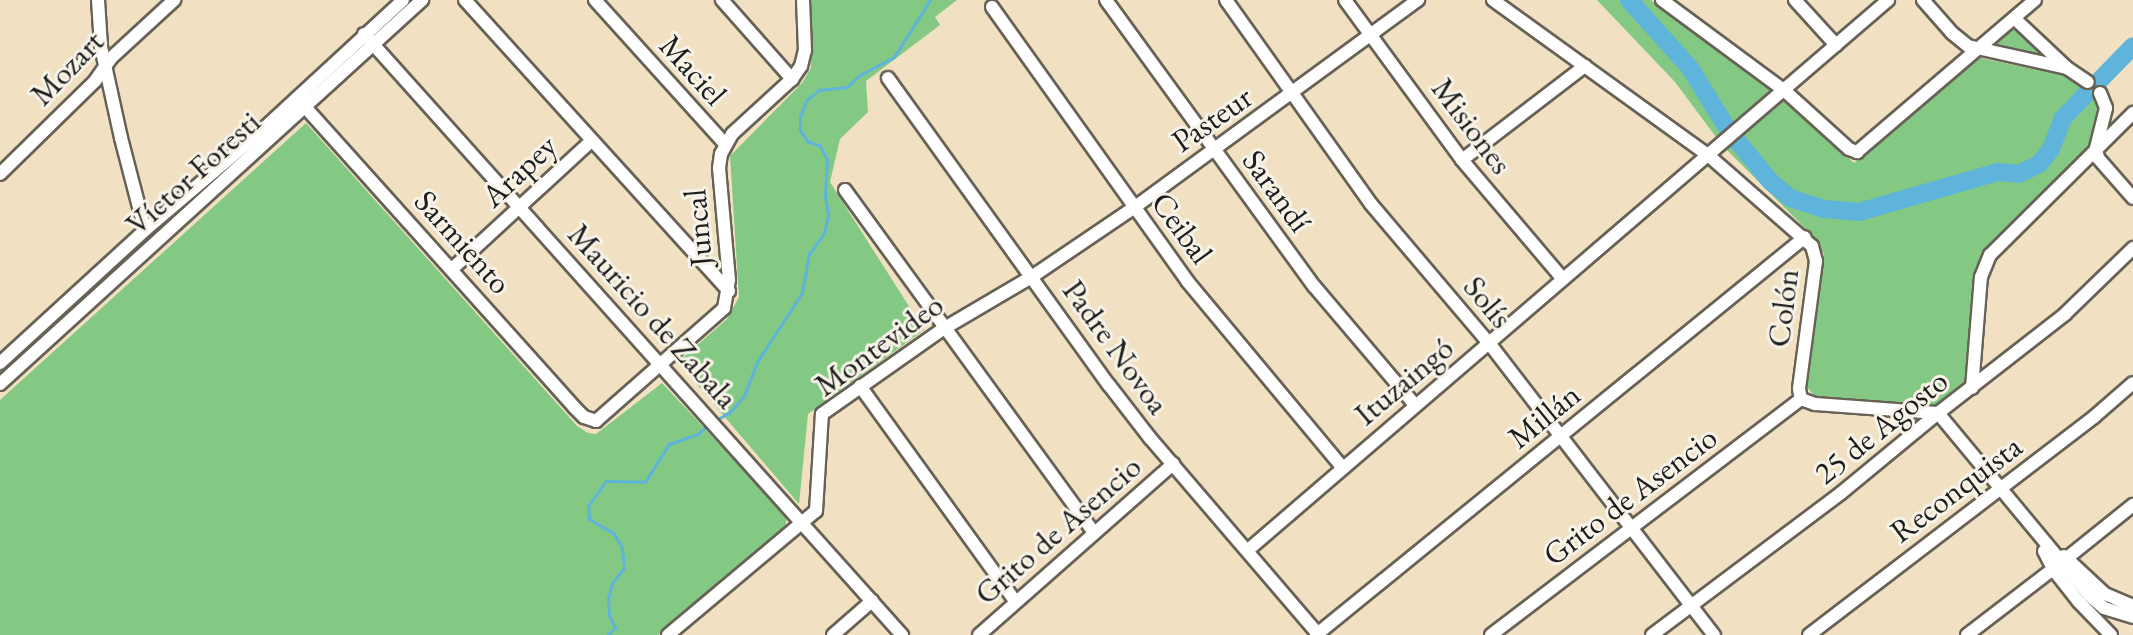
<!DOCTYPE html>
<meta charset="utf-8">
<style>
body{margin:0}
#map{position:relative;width:2133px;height:635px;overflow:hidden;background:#f1e0c2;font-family:"EB Garamond",serif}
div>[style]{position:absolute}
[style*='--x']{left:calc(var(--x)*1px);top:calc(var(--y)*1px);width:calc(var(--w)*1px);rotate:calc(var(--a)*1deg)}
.green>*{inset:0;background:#84c983}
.stream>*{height:2.5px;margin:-1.25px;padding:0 1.25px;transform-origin:1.25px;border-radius:1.25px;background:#5fb4db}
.river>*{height:18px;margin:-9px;padding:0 9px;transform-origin:9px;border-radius:9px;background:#5fb4db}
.roads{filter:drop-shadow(2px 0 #676156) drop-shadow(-2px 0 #676156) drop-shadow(0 2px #676156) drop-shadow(0 -2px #676156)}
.minor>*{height:12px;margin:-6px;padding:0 6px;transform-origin:6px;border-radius:6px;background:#fff}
span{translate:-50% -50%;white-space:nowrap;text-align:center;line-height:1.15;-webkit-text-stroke:6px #f7f3e8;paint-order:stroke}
.street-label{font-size:32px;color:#1c1c1c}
</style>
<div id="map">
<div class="green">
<i style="clip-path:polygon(810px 0,957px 0,935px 17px,940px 25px,866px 81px,868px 112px,840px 139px,830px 182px,924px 330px,808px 414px,799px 504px,678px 362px,727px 319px,739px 297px,730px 156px,802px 83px,811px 68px)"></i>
<i style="clip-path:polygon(1597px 0,1651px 0,1772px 89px,1716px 137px,1675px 82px)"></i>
<i style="clip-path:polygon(2014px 27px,2016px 28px,2045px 53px,2040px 56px,1993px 44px)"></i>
<i style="clip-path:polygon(1976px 57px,2076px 78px,2097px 100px,2099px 114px,2091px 147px,1995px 239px,1985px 254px,1971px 329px,1966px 378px,1959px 389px,1934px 407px,1816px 398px,1807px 387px,1824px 254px,1813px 236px,1726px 149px,1786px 99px,1854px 163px)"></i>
<i style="clip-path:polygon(306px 123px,577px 426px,588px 433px,596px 434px,662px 383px,787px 516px,785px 528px,658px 635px,0 635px,0 400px)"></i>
</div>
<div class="stream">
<i style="--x:718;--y:419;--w:13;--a:-29"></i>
<i style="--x:729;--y:413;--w:23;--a:-49"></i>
<i style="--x:744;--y:396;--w:36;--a:-69"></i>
<i style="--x:757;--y:362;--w:82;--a:-56.9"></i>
<i style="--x:802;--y:293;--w:40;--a:-80"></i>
<i style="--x:809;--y:254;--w:26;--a:-54"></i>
<i style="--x:824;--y:233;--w:18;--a:-77"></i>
<i style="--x:828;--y:215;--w:19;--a:-99"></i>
<i style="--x:825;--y:196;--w:36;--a:-87"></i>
<i style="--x:827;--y:160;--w:16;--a:-117"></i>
<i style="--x:820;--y:146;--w:13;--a:-162"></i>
<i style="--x:808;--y:142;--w:14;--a:-126"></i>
<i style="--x:800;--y:131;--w:14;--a:-90"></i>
<i style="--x:800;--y:117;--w:17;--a:-69"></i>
<i style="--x:806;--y:101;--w:17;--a:-40"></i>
<i style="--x:819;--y:90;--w:28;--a:-6"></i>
<i style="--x:847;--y:87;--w:18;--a:-43"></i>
<i style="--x:860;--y:75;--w:38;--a:-28"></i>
<i style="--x:894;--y:57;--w:67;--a:-57.7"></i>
<i style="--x:608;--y:635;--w:10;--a:-45"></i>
<i style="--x:615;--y:628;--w:14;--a:-115"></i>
<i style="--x:609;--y:615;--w:16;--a:-94"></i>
<i style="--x:608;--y:599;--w:16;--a:-76"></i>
<i style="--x:612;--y:583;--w:19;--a:-51"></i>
<i style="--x:624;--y:568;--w:20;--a:-96"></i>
<i style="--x:622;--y:548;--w:16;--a:-120"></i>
<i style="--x:614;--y:534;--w:29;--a:-149"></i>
<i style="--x:589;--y:519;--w:13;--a:-94"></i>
<i style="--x:588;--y:506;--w:31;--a:-54"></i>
<i style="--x:606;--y:481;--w:39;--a:1"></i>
<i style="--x:645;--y:482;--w:45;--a:-57.7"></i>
<i style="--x:669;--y:444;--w:31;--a:-19"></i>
<i style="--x:698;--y:434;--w:15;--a:-42"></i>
</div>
<div class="river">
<i style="--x:1629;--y:0;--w:91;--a:48.1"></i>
<i style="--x:1690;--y:68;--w:74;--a:58.2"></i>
<i style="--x:1729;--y:131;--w:65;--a:50.6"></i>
<i style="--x:1770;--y:181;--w:26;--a:40"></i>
<i style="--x:1790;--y:198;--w:36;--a:18"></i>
<i style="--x:1824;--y:209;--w:35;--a:5"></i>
<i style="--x:1859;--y:212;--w:145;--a:-16.1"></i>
<i style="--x:1998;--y:172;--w:21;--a:5"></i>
<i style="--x:2019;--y:174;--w:22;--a:-27"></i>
<i style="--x:2039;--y:164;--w:19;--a:-51"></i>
<i style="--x:2051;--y:149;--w:33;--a:-69"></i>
<i style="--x:2063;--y:118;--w:100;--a:-45.8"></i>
</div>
<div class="roads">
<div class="minor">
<i style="--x:98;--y:0;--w:47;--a:86.3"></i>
<i style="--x:101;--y:47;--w:93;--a:77.6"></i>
<i style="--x:121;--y:138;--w:95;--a:75.4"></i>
<i style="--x:465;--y:0;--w:393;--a:47.8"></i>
<i style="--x:595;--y:0;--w:194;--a:47.9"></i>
<i style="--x:722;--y:0;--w:106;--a:48.5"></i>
<i style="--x:1106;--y:0;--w:354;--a:54"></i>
<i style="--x:1314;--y:286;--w:156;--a:49.7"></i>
<i style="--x:1226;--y:0;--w:250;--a:54.6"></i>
<i style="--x:1371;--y:204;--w:182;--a:49.7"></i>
<i style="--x:1489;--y:343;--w:369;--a:52.4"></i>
<i style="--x:1345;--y:0;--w:198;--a:53.8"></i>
<i style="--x:1462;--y:160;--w:156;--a:49.7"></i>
<i style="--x:1493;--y:0;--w:265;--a:35.8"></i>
<i style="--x:1708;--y:155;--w:138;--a:41.2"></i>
<i style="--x:1812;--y:246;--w:16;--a:75"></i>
<i style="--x:1816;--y:261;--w:129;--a:97.6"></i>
<i style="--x:1799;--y:389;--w:10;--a:79"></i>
<i style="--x:1662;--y:0;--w:153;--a:36.5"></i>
<i style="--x:1785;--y:91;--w:86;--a:42.2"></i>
<i style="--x:1849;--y:149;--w:9;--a:21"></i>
<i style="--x:1857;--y:152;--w:234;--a:-40.5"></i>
<i style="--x:1795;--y:0;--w:61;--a:47.7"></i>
<i style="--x:1923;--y:0;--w:44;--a:48.7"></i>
<i style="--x:1952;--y:33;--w:21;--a:39"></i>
<i style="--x:1968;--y:46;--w:101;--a:12.5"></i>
<i style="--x:992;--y:7;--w:338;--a:54.5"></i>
<i style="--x:1188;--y:282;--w:242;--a:50.2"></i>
<i style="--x:2014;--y:18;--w:73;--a:43.3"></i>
<i style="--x:2067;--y:68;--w:25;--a:34"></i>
<i style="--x:364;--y:34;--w:807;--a:48.17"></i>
<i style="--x:888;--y:78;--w:378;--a:54.3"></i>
<i style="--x:1109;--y:385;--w:67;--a:52.3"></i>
<i style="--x:1150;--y:438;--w:260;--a:49.4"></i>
<i style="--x:2100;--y:93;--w:16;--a:68"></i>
<i style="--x:2106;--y:108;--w:41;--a:104"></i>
<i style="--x:2096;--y:148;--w:10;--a:79"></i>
<i style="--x:2098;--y:158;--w:53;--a:48.8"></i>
<i style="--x:297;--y:98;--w:415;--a:48.1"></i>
<i style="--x:574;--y:407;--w:14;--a:45"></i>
<i style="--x:584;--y:417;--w:13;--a:18"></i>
<i style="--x:596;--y:421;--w:171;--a:-41.4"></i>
<i style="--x:724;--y:308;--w:28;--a:-80"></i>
<i style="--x:729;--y:280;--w:112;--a:-95.1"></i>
<i style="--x:719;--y:168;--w:14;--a:-82"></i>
<i style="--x:721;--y:154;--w:23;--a:-61"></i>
<i style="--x:732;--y:134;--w:81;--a:-42.5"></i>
<i style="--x:792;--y:79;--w:16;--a:-55"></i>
<i style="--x:801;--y:66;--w:16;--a:-76"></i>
<i style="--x:805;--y:50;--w:50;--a:-92.3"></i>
<i style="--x:1462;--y:160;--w:155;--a:-37.4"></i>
<i style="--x:0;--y:174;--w:133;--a:-44.4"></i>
<i style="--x:95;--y:81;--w:28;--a:-55"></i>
<i style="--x:111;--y:58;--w:86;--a:-42.6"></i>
<i style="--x:845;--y:190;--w:424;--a:54"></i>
<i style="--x:452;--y:269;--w:189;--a:-42.6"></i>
<i style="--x:0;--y:363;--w:197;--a:-42.5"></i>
<i style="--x:145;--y:230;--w:148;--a:-40.3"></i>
<i style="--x:258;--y:134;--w:197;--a:-42.7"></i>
<i style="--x:0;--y:384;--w:571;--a:-42.3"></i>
<i style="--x:860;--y:386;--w:266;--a:54.2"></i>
<i style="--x:1972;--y:388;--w:111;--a:-85.4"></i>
<i style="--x:1981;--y:277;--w:24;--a:-68"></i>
<i style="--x:1990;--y:255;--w:202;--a:-44.8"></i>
<i style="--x:1801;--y:399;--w:15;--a:20"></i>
<i style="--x:1815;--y:404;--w:123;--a:4.2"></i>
<i style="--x:1938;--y:413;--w:236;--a:50.3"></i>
<i style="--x:2089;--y:595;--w:20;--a:41"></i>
<i style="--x:2104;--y:608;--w:30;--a:17"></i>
<i style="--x:1248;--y:550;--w:844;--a:-40.67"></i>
<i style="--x:2044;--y:551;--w:20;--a:63"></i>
<i style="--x:2053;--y:569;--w:42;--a:51.8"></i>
<i style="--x:2079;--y:602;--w:46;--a:45.9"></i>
<i style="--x:2064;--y:556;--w:56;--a:42.8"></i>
<i style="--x:2105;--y:594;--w:30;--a:23"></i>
<i style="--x:2067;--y:558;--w:85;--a:-38.8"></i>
<i style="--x:668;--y:635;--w:193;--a:-40"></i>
<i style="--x:816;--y:511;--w:97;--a:-86.5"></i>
<i style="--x:822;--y:414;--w:148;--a:-35.1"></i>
<i style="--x:943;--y:329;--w:104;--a:-30.5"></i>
<i style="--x:1033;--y:276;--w:123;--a:-34.1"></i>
<i style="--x:1135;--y:207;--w:351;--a:-36.2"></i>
<i style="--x:833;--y:635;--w:52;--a:-41.1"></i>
<i style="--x:979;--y:635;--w:259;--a:-41.4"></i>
<i style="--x:1316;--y:635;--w:630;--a:-39.14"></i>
<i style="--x:1491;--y:635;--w:390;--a:-37.3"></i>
<i style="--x:1652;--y:635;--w:236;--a:-36.9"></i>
<i style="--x:1841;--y:493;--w:126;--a:-39.5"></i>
<i style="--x:1938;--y:413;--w:161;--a:-37.9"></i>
<i style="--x:2065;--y:314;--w:95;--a:-44.1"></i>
<i style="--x:1809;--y:635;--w:360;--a:-37.4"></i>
<i style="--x:2095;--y:416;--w:50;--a:-41"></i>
<i style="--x:1967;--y:635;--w:108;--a:-37.5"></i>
</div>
</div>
<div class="street-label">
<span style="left:67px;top:68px;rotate:-46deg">Mozart</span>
<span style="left:693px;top:70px;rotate:48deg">Maciel</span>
<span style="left:1212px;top:119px;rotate:-35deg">Pasteur</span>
<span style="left:1472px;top:126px;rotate:53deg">Misiones</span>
<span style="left:519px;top:171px;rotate:-43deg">Arapey</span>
<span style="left:193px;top:173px;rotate:-42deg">Víctor Foresti</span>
<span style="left:1277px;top:191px;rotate:54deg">Sarandí</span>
<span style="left:698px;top:228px;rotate:-95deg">Juncal</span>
<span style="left:1182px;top:228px;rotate:54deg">Ceibal</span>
<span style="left:463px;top:242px;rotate:48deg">Sarmiento</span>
<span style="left:1488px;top:302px;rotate:50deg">Solís</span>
<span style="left:1783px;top:308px;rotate:-83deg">Colón</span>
<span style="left:653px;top:316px;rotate:48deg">Mauricio de Zabala</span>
<span style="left:879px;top:345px;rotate:-36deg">Montevideo</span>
<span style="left:1116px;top:347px;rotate:54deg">Padre Novoa</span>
<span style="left:1404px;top:381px;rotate:-40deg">Ituzaingó</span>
<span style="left:1544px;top:416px;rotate:-39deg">Millán</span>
<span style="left:1881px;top:427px;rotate:-39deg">25 de Agosto</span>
<span style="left:1956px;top:489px;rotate:-37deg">Reconquista</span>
<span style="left:1630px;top:496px;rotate:-37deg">Grito de Asencio</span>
<span style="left:1058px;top:530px;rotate:-41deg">Grito de Asencio</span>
</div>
</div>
